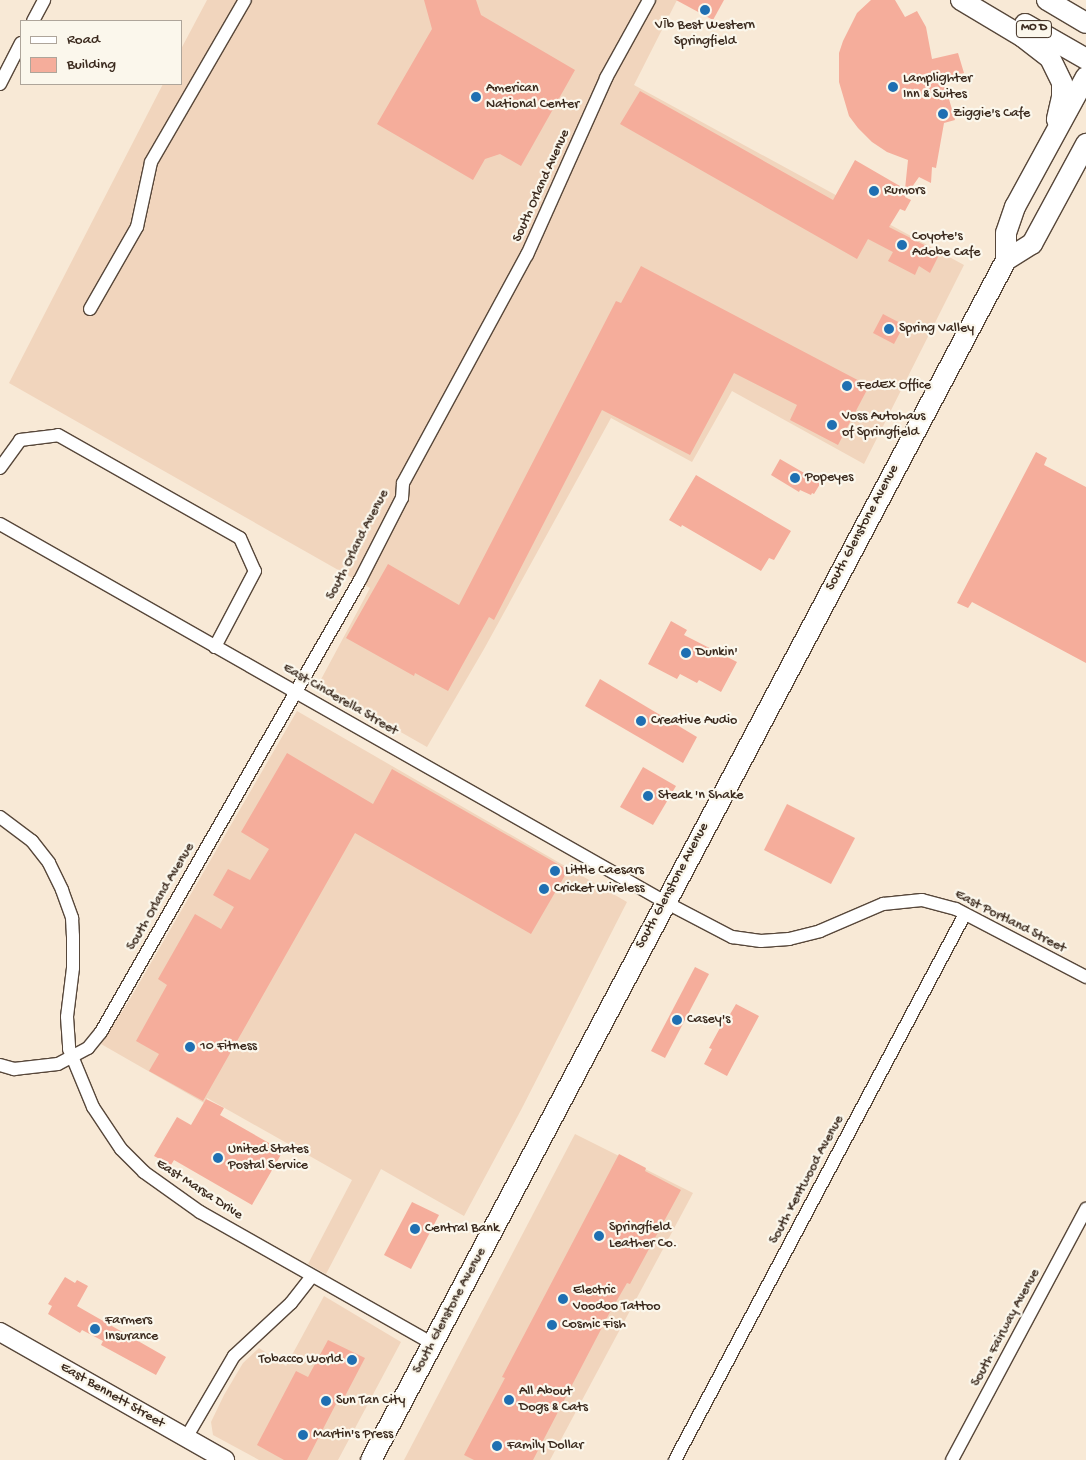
<!DOCTYPE html>
<meta charset="utf-8">
<style>
body{margin:0}
#map{position:relative;width:1086px;height:1460px;overflow:hidden;background:#f8e9d6;font-family:"Gochi Hand",sans-serif}
div>[style]{position:absolute}
[style*='--x']{left:calc(var(--x)*1px);top:calc(var(--y)*1px);width:calc(var(--w)*1px);rotate:calc(var(--a)*1deg)}
.built>*{inset:0;background:#f1d5bd}
.building>*{inset:0;background:#f5ad9b}
.roads{filter:drop-shadow(1px 0 #57473a) drop-shadow(-1px 0 #57473a) drop-shadow(0 1px #57473a) drop-shadow(0 -1px #57473a)}
.street>*{height:12px;margin:-6px;padding:0 6px;transform-origin:6px;border-radius:6px;background:#fff}
.secondary>*{height:18px;margin:-9px;padding:0 9px;transform-origin:9px;border-radius:9px;background:#fff}
.primary>*{height:20px;margin:-10px;padding:0 10px;transform-origin:10px;border-radius:10px;background:#fff}
.dots>*{width:14px;height:14px;translate:-50% -50%;box-sizing:border-box;border:2px solid #fbf7ec;border-radius:50%}
span{translate:-50% -50%;white-space:nowrap;text-align:center;line-height:1.15;-webkit-text-stroke:4.5px #fbf7ec;paint-order:stroke}
.shield-label span{padding:1px 4px;background:#fbf7ec;border:1px solid;border-radius:4px;-webkit-text-stroke-width:0}
.shield-label{font-size:12px;color:#3b2a1e;font-weight:700}
.poi-label{font-size:14px;color:#3b2a1e}
.left{translate:0 -50%;text-align:left}
.right{translate:-100% -50%;text-align:right}
.street-label{font-size:14px;color:#3b2a1e}
.legend{position:absolute;left:20px;top:20px;width:162px;height:65px;box-sizing:border-box;background:#fbf7ec;border:1px solid #aea59a;margin:0;padding:6px 9px;list-style:none;font-size:15px;color:#3b2a1e}
.legend li{display:flex;align-items:center;gap:10px;height:25px}
.legend b{width:25px;border:1px solid #aea59a}
</style>
<div id="map">
<div class="built">
<i style="clip-path:polygon(207px 0,677px 0,634px 85px,964px 265px,864px 464px,732px 391px,692px 462px,611px 418px,484px 649px,427px 747px,318px 685px,370px 588px,9px 383px,163px 84px,181px 84px,181px 49px)"></i>
<i style="clip-path:polygon(297px 711px,627px 902px,521px 1110px,464px 1216px,381px 1169px,326px 1274px,308px 1264px,352px 1180px,207px 1098px,204px 1103px,101px 1044px,130px 999px)"></i>
<i style="clip-path:polygon(575px 1134px,693px 1193px,550px 1460px,404px 1460px)"></i>
<i style="clip-path:polygon(324px 1296px,401px 1342px,338px 1460px,259px 1460px,213px 1435px,211px 1422px,224px 1395px,243px 1363px,259px 1348px,286px 1366px)"></i>
</div>
<div class="building">
<i style="clip-path:polygon(424px 0,476px 0,481px 15px,575px 70px,521px 166px,500px 154px,485px 159px,473px 180px,377px 124px,432px 29px)"></i>
<i style="clip-path:polygon(676px 0,724px 0,713px 20px)"></i>
<i style="clip-path:polygon(871px 0,895px 0,905px 17px,917px 11px,926px 27px,932px 59px,958px 53px,964px 73px,943px 78px,955px 120px,944px 123px,936px 168px,932px 167px,931px 183px,919px 177px,905px 197px,911px 200px,905px 211px,900px 209px,889px 227px,940px 253px,930px 273px,919px 266px,915px 275px,888px 261px,893px 252px,868px 239px,857px 259px,620px 124px,640px 91px,833px 200px,855px 160px,905px 189px,908px 160px,887px 152px,872px 142px,858px 128px,849px 116px,839px 82px,839px 53px,843px 41px,857px 13px)"></i>
<i style="clip-path:polygon(641px 266px,869px 386px,838px 445px,790px 420px,797px 405px,734px 373px,690px 455px,602px 410px,494px 620px,489px 617px,448px 691px,415px 673px,414px 676px,346px 638px,388px 564px,459px 605px,616px 301px,621px 303px)"></i>
<i style="clip-path:polygon(883px 314px,904px 325px,894px 344px,873px 333px)"></i>
<i style="clip-path:polygon(1036px 452px,1047px 458px,1044px 465px,1086px 487px,1086px 663px,972px 602px,968px 608px,957px 603px)"></i>
<i style="clip-path:polygon(780px 459px,818px 481px,820px 484px,814px 494px,812px 493px,811px 495px,800px 490px,799px 492px,771px 475px)"></i>
<i style="clip-path:polygon(696px 475px,791px 531px,774px 560px,769px 558px,761px 571px,682px 525px,681px 527px,669px 520px)"></i>
<i style="clip-path:polygon(671px 621px,687px 630px,684px 635px,737px 662px,721px 692px,699px 680px,697px 683px,680px 674px,677px 679px,648px 664px)"></i>
<i style="clip-path:polygon(600px 679px,697px 737px,683px 763px,585px 706px)"></i>
<i style="clip-path:polygon(287px 753px,373px 804px,392px 769px,568px 870px,531px 934px,355px 833px,203px 1101px,149px 1071px,159px 1054px,136px 1041px,167px 985px,158px 979px,195px 914px,221px 929px,234px 907px,213px 895px,228px 869px,250px 880px,269px 849px,241px 832px)"></i>
<i style="clip-path:polygon(643px 767px,676px 786px,653px 825px,620px 807px)"></i>
<i style="clip-path:polygon(787px 804px,855px 838px,831px 884px,764px 850px)"></i>
<i style="clip-path:polygon(695px 967px,709px 974px,665px 1058px,651px 1051px)"></i>
<i style="clip-path:polygon(736px 1004px,759px 1016px,727px 1076px,704px 1064px,712px 1049px,709px 1048px,727px 1015px,729px 1016px)"></i>
<i style="clip-path:polygon(206px 1099px,224px 1108px,220px 1115px,283px 1151px,252px 1205px,174px 1160px,171px 1165px,154px 1156px,177px 1117px,191px 1125px)"></i>
<i style="clip-path:polygon(619px 1154px,646px 1168px,645px 1171px,681px 1190px,630px 1284px,627px 1283px,609px 1314px,533px 1460px,474px 1460px,464px 1455px,505px 1378px,502px 1377px)"></i>
<i style="clip-path:polygon(412px 1202px,439px 1215px,411px 1269px,384px 1255px)"></i>
<i style="clip-path:polygon(65px 1277px,75px 1283px,77px 1280px,88px 1286px,77px 1306px,166px 1357px,156px 1375px,101px 1345px,103px 1341px,82px 1330px,80px 1333px,48px 1314px,52px 1306px,48px 1304px)"></i>
<i style="clip-path:polygon(328px 1340px,365px 1358px,343px 1400px,339px 1398px,307px 1460px,284px 1460px,257px 1445px,296px 1371px,308px 1377px)"></i>
</div>
<div class="roads">
<div class="street">
<i style="--x:33;--y:21;--w:24;--a:-62"></i>
<i style="--x:0;--y:84;--w:46;--a:-62.9"></i>
<i style="--x:90;--y:309;--w:95;--a:-60.2"></i>
<i style="--x:137;--y:227;--w:66;--a:-77.8"></i>
<i style="--x:151;--y:162;--w:187;--a:-59.9"></i>
<i style="--x:0;--y:468;--w:34;--a:-54"></i>
<i style="--x:20;--y:440;--w:38;--a:-7"></i>
<i style="--x:58;--y:435;--w:209;--a:29.5"></i>
<i style="--x:240;--y:538;--w:36;--a:66"></i>
<i style="--x:255;--y:571;--w:86;--a:117.8"></i>
<i style="--x:0;--y:524;--w:765;--a:29.61"></i>
<i style="--x:665;--y:902;--w:76;--a:27.6"></i>
<i style="--x:732;--y:937;--w:29;--a:8"></i>
<i style="--x:761;--y:941;--w:28;--a:-4"></i>
<i style="--x:789;--y:939;--w:32;--a:-14"></i>
<i style="--x:820;--y:931;--w:69;--a:-23.2"></i>
<i style="--x:883;--y:904;--w:39;--a:-6"></i>
<i style="--x:922;--y:900;--w:35;--a:15"></i>
<i style="--x:956;--y:909;--w:147;--a:27.6"></i>
<i style="--x:0;--y:817;--w:40;--a:37"></i>
<i style="--x:32;--y:841;--w:28;--a:52"></i>
<i style="--x:49;--y:863;--w:30;--a:64"></i>
<i style="--x:62;--y:890;--w:30;--a:70"></i>
<i style="--x:72;--y:918;--w:18;--a:87"></i>
<i style="--x:73;--y:936;--w:32;--a:90"></i>
<i style="--x:73;--y:968;--w:49;--a:97"></i>
<i style="--x:67;--y:1017;--w:32;--a:86"></i>
<i style="--x:69;--y:1049;--w:63;--a:67.5"></i>
<i style="--x:93;--y:1107;--w:50;--a:56.3"></i>
<i style="--x:121;--y:1149;--w:33;--a:45"></i>
<i style="--x:144;--y:1172;--w:69;--a:35.5"></i>
<i style="--x:200;--y:1212;--w:268;--a:29.5"></i>
<i style="--x:0;--y:1065;--w:15;--a:16"></i>
<i style="--x:14;--y:1069;--w:44;--a:-6.5"></i>
<i style="--x:58;--y:1064;--w:34;--a:-28"></i>
<i style="--x:88;--y:1048;--w:21;--a:-51"></i>
<i style="--x:101;--y:1032;--w:521;--a:-60.19"></i>
<i style="--x:360;--y:580;--w:92;--a:-62.9"></i>
<i style="--x:402;--y:498;--w:15;--a:-86"></i>
<i style="--x:403;--y:483;--w:260;--a:-61.5"></i>
<i style="--x:527;--y:255;--w:194;--a:-65.9"></i>
<i style="--x:606;--y:78;--w:89;--a:-61.1"></i>
<i style="--x:186;--y:1438;--w:95;--a:-59.7"></i>
<i style="--x:234;--y:1356;--w:78;--a:-42.9"></i>
<i style="--x:291;--y:1303;--w:34;--a:-52"></i>
<i style="--x:675;--y:1460;--w:618;--a:-62.03"></i>
<i style="--x:952;--y:1460;--w:285;--a:-61.9"></i>
</div>
<div class="secondary">
<i style="--x:0;--y:1332;--w:259;--a:29.6"></i>
</div>
<div class="primary">
<i style="--x:961;--y:0;--w:72;--a:30.8"></i>
<i style="--x:1023;--y:37;--w:34;--a:38"></i>
<i style="--x:1050;--y:58;--w:28;--a:64"></i>
<i style="--x:1062;--y:83;--w:14;--a:90"></i>
<i style="--x:1062;--y:97;--w:23;--a:103"></i>
<i style="--x:1047;--y:0;--w:45;--a:30.5"></i>
<i style="--x:1025;--y:24;--w:70;--a:29.8"></i>
<i style="--x:1006;--y:260;--w:31;--a:-32"></i>
<i style="--x:1032;--y:244;--w:114;--a:-61.6"></i>
<i style="--x:371;--y:1460;--w:1358;--a:-62.11"></i>
<i style="--x:1006;--y:260;--w:27;--a:-90"></i>
<i style="--x:1006;--y:233;--w:28;--a:-71"></i>
<i style="--x:1015;--y:207;--w:148;--a:-61.4"></i>
</div>
</div>
<div class="dots">
<i style="left:705px;top:10px;background:#1f6fb2"></i>
<i style="left:893px;top:87px;background:#1f6fb2"></i>
<i style="left:476px;top:97px;background:#1f6fb2"></i>
<i style="left:943px;top:114px;background:#1f6fb2"></i>
<i style="left:874px;top:191px;background:#1f6fb2"></i>
<i style="left:902px;top:245px;background:#1f6fb2"></i>
<i style="left:889px;top:329px;background:#1f6fb2"></i>
<i style="left:847px;top:386px;background:#1f6fb2"></i>
<i style="left:832px;top:425px;background:#1f6fb2"></i>
<i style="left:795px;top:478px;background:#1f6fb2"></i>
<i style="left:686px;top:653px;background:#1f6fb2"></i>
<i style="left:641px;top:721px;background:#1f6fb2"></i>
<i style="left:648px;top:796px;background:#1f6fb2"></i>
<i style="left:555px;top:871px;background:#1f6fb2"></i>
<i style="left:544px;top:889px;background:#1f6fb2"></i>
<i style="left:677px;top:1020px;background:#1f6fb2"></i>
<i style="left:190px;top:1047px;background:#1f6fb2"></i>
<i style="left:218px;top:1158px;background:#1f6fb2"></i>
<i style="left:415px;top:1229px;background:#1f6fb2"></i>
<i style="left:599px;top:1236px;background:#1f6fb2"></i>
<i style="left:563px;top:1299px;background:#1f6fb2"></i>
<i style="left:552px;top:1325px;background:#1f6fb2"></i>
<i style="left:95px;top:1329px;background:#1f6fb2"></i>
<i style="left:352px;top:1360px;background:#1f6fb2"></i>
<i style="left:509px;top:1400px;background:#1f6fb2"></i>
<i style="left:326px;top:1401px;background:#1f6fb2"></i>
<i style="left:303px;top:1435px;background:#1f6fb2"></i>
<i style="left:497px;top:1446px;background:#1f6fb2"></i>
</div>
<div class="shield-label">
<span style="left:1034px;top:29px">MO D</span>
</div>
<div class="poi-label">
<span style="left:705px;top:34px">Vīb Best Western<br>Springfield</span>
<span class="left" style="left:903px;top:87px">Lamplighter<br>Inn &amp; Suites</span>
<span class="left" style="left:486px;top:97px">American<br>National Center</span>
<span class="left" style="left:953px;top:114px">Ziggie's Cafe</span>
<span class="left" style="left:884px;top:191px">Rumors</span>
<span class="left" style="left:912px;top:245px">Coyote's<br>Adobe Cafe</span>
<span class="left" style="left:899px;top:329px">Spring Valley</span>
<span class="left" style="left:857px;top:386px">FedEx Office</span>
<span class="left" style="left:842px;top:425px">Voss Autohaus<br>of Springfield</span>
<span class="left" style="left:805px;top:478px">Popeyes</span>
<span class="left" style="left:696px;top:653px">Dunkin'</span>
<span class="left" style="left:651px;top:721px">Creative Audio</span>
<span class="left" style="left:658px;top:796px">Steak 'n Shake</span>
<span class="left" style="left:565px;top:871px">Little Caesars</span>
<span class="left" style="left:554px;top:889px">Cricket Wireless</span>
<span class="left" style="left:687px;top:1020px">Casey's</span>
<span class="left" style="left:200px;top:1047px">10 Fitness</span>
<span class="left" style="left:228px;top:1158px">United States<br>Postal Service</span>
<span class="left" style="left:609px;top:1236px">Springfield<br>Leather Co.</span>
<span class="left" style="left:425px;top:1229px">Central Bank</span>
<span class="left" style="left:573px;top:1299px">Electric<br>Voodoo Tattoo</span>
<span class="left" style="left:105px;top:1329px">Farmers<br>Insurance</span>
<span class="left" style="left:562px;top:1325px">Cosmic Fish</span>
<span class="right" style="left:342px;top:1360px">Tobacco World</span>
<span class="left" style="left:519px;top:1400px">All About<br>Dogs &amp; Cats</span>
<span class="left" style="left:336px;top:1401px">Sun Tan City</span>
<span class="left" style="left:313px;top:1435px">Martin's Press</span>
<span class="left" style="left:507px;top:1446px">Family Dollar</span>
</div>
<div class="street-label">
<span style="left:542px;top:186px;rotate:-66deg">South Orland Avenue</span>
<span style="left:863px;top:528px;rotate:-62deg">South Glenstone Avenue</span>
<span style="left:358px;top:545px;rotate:-63deg">South Orland Avenue</span>
<span style="left:340px;top:700px;rotate:30deg">East Cinderella Street</span>
<span style="left:673px;top:886px;rotate:-62deg">South Glenstone Avenue</span>
<span style="left:161px;top:897px;rotate:-60deg">South Orland Avenue</span>
<span style="left:1010px;top:922px;rotate:27deg">East Portland Street</span>
<span style="left:807px;top:1180px;rotate:-62deg">South Kentwood Avenue</span>
<span style="left:199px;top:1190px;rotate:33deg">East Marsa Drive</span>
<span style="left:450px;top:1311px;rotate:-62deg">South Glenstone Avenue</span>
<span style="left:1006px;top:1328px;rotate:-62deg">South Fairway Avenue</span>
<span style="left:112px;top:1396px;rotate:30deg">East Bennett Street</span>
</div>
<ul class="legend">
<li><b style="height:6px;background:#fff"></b>Road</li>
<li><b style="height:14px;background:#f5ad9b"></b>Building</li>
</ul>
</div>
